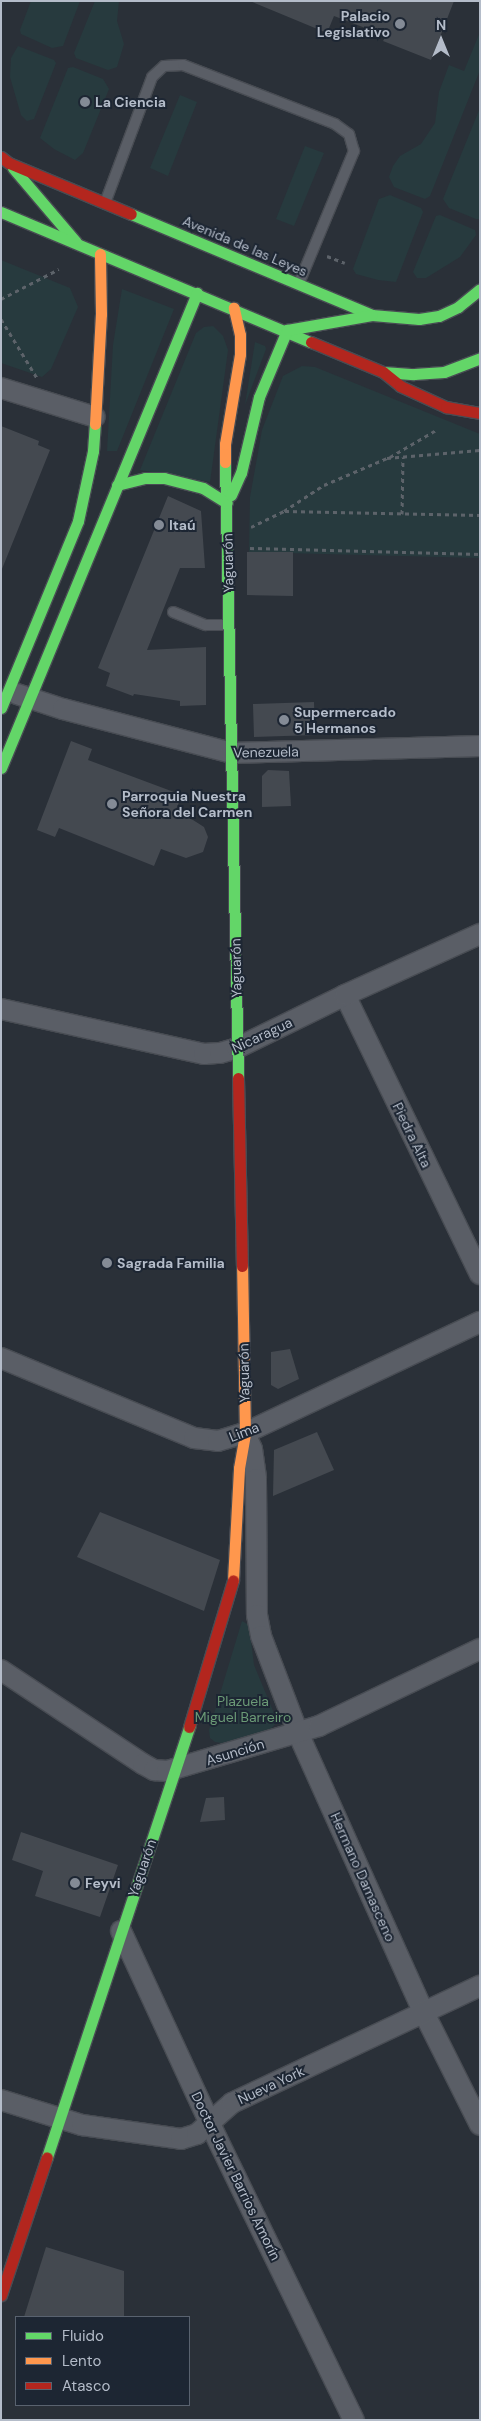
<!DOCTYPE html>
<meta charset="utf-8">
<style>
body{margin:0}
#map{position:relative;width:481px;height:2421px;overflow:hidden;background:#2a3038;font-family:"DM Sans",sans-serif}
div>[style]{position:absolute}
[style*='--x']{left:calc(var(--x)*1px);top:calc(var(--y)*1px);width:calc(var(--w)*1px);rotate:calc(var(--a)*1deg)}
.green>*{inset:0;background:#273a3e}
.building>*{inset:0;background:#444950}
.path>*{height:3px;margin-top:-1.5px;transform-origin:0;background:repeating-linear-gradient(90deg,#5d636a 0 4px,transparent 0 8px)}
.roads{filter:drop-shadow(1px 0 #484c53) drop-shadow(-1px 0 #484c53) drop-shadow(0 1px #484c53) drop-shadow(0 -1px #484c53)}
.lane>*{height:10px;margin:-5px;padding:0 5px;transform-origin:5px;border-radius:5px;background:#5a5e66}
.street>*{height:20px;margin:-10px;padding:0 10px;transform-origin:10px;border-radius:10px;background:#5a5e66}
.fast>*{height:11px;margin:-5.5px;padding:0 5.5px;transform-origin:5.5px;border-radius:5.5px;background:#63d668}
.slow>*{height:11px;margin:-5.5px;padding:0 5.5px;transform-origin:5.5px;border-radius:5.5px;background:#ff974d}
.jam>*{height:11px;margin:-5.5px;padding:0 5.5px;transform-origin:5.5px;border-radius:5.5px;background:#b3261e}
.dots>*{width:14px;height:14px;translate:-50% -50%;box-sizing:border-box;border:2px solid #1d2633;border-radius:50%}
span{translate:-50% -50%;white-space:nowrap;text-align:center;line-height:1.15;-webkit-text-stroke:4px #1d2633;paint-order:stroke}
.poi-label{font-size:14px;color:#b4bcc9;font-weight:700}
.right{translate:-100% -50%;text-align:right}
.left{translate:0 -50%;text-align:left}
.street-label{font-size:14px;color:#b4bcc9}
.park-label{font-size:14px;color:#6b9a76}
.frame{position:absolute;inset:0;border:2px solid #b4bcc9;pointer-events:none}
.legend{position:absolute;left:15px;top:2316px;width:175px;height:90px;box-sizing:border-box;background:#1d2633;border:1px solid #59626f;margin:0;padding:6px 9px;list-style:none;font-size:15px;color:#b4bcc9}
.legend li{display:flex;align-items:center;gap:10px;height:25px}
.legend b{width:25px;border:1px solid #59626f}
.north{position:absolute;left:416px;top:15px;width:50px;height:50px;-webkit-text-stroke:4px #1d2633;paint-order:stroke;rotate:0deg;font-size:14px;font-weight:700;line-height:20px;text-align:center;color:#b4bcc9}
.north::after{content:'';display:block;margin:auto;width:18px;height:22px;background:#b4bcc9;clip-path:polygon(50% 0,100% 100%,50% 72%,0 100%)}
</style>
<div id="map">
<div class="green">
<i style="clip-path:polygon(31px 1px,80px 1px,63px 46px,52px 48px,21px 34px,20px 30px)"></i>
<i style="clip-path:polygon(95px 1px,119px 1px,117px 21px,124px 44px,117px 67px,108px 70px,76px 58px,74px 53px)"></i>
<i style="clip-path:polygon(480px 32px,480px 70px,430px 196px,425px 199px,394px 187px,389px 177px,393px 166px,400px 156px,421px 144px,435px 123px,439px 92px,449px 65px,464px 71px)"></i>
<i style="clip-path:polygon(18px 46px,54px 60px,56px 63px,34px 119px,27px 121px,21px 115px,10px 77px,11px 58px)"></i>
<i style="clip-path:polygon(73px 67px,103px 79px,109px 89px,83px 153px,75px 160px,54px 149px,40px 138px,68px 68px)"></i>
<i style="clip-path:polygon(180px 95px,197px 102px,168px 176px,150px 168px)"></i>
<i style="clip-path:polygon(480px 108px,480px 219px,476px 219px,449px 208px,443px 199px)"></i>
<i style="clip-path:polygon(305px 146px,324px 153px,294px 226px,276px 219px)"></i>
<i style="clip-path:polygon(390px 195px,421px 208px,423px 212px,396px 282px,378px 280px,356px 274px,353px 269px,379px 199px)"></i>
<i style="clip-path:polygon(440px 215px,475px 230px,476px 235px,460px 257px,426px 278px,417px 278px,413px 272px,436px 216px)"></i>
<i style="clip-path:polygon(1px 260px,70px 288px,78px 307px,51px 369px,42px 377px,1px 363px)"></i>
<i style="clip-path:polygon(122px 289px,174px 309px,117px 451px,107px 451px,113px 345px)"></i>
<i style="clip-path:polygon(213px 326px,223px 336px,228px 350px,210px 482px,140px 470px,196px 333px,204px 327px)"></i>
<i style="clip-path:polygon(255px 342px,265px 346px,266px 349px,245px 405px)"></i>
<i style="clip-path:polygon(302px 366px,315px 367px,480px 434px,480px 558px,249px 552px,250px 497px,262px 430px,283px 376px)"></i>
<i style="clip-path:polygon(242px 1621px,249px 1625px,254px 1665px,276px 1718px,276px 1723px,270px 1730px,255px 1735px,222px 1743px,215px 1742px,210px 1738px,209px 1730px)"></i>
</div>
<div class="building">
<i style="clip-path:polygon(250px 1px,454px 1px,431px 60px,383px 41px,386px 36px,334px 16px,327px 33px)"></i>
<i style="clip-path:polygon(1px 426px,39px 441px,38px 445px,50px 450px,2px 569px)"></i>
<i style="clip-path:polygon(168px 496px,201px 511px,205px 568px,180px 568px,147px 650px,206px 647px,206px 705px,180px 706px,180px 701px,134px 694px,133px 696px,106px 686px,110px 673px,98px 668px)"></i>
<i style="clip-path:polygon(247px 552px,293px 552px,293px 596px,247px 595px)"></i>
<i style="clip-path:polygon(314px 702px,315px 735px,254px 737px,253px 704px)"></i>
<i style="clip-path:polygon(71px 741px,92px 749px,88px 760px,182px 795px,175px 812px,193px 820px,204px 827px,208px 837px,203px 852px,186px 858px,161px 849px,154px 866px,59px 828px,55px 837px,37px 830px)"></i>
<i style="clip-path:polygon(268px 770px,289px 771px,291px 806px,262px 807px,262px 776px)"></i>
<i style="clip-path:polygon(290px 1349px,299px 1379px,278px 1389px,271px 1385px,271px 1352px)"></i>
<i style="clip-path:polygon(317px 1432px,334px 1470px,273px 1496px,274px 1450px)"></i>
<i style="clip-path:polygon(100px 1512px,220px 1560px,204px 1611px,77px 1557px)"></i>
<i style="clip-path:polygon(224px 1797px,225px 1820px,200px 1822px,206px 1798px)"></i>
<i style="clip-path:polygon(21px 1832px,118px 1865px,100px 1917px,35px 1896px,43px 1871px,12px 1860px)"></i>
<i style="clip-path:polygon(46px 2247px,124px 2271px,124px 2317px,24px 2317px)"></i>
</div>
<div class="path">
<i style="--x:327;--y:256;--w:19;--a:21"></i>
<i style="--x:1;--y:299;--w:65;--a:-27.3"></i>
<i style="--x:1;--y:319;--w:69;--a:58.6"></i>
<i style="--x:390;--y:457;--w:53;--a:-30.4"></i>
<i style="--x:285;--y:511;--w:195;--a:1.2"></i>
<i style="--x:402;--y:514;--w:57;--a:-89"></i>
<i style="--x:251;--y:527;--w:37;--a:-26"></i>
<i style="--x:284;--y:511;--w:48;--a:-33"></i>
<i style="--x:324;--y:485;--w:69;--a:-23.2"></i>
<i style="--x:387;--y:458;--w:93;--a:-4.9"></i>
<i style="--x:250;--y:548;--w:230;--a:1.5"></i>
</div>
<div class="roads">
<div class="lane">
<i style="--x:105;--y:203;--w:134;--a:-69.5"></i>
<i style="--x:152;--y:77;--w:16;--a:-43"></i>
<i style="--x:164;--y:66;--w:19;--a:-3"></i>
<i style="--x:183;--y:65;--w:163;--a:21.2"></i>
<i style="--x:335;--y:124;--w:17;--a:36"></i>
<i style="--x:349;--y:134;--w:18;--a:74"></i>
<i style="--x:354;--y:151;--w:143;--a:112.6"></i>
<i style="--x:173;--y:612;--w:35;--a:22"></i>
<i style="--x:206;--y:625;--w:21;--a:0"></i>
</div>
<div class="street">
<i style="--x:1;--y:388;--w:98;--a:17.1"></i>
<i style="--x:17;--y:694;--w:48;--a:18.1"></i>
<i style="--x:63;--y:709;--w:175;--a:14.6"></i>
<i style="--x:232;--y:753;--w:248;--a:-1.6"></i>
<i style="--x:345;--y:995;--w:310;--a:64.2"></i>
<i style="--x:1;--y:1009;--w:208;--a:12.5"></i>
<i style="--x:204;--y:1054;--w:16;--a:-4"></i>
<i style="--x:220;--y:1053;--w:18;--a:-16"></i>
<i style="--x:237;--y:1048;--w:120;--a:-26.1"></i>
<i style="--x:345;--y:995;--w:148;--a:-24.3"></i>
<i style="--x:1;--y:1358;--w:209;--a:22.5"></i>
<i style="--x:194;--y:1438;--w:24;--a:7"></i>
<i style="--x:218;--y:1441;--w:28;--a:-17"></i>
<i style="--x:245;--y:1433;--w:260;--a:-25.3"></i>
<i style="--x:246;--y:1436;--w:14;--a:65"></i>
<i style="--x:252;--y:1449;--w:30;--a:82"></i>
<i style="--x:256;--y:1479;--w:136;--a:89.6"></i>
<i style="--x:257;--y:1615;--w:21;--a:79"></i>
<i style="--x:261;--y:1636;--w:104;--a:69.1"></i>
<i style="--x:298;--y:1733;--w:307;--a:65.8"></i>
<i style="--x:424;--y:2013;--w:125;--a:63.4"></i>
<i style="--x:1;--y:1670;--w:170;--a:33.5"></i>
<i style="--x:143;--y:1764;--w:13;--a:29"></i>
<i style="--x:154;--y:1770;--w:13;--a:4"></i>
<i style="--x:167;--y:1771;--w:159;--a:-16.5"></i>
<i style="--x:319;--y:1726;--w:178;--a:-25.6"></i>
<i style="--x:121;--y:1931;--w:213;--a:65.2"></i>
<i style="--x:210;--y:2124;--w:329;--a:64.1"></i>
<i style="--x:1;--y:2100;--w:85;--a:17.2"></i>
<i style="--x:82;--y:2125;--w:100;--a:8"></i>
<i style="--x:181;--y:2139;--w:17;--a:-17"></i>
<i style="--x:197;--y:2134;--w:47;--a:-41.5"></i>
<i style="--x:232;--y:2103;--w:274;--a:-25.3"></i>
</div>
<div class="fast">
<i style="--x:13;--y:168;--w:97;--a:49.6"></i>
<i style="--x:1;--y:212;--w:336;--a:22.8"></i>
<i style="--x:131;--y:214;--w:261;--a:22.7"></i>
<i style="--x:372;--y:315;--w:47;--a:4.9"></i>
<i style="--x:419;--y:319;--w:20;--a:-9"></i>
<i style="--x:439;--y:316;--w:21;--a:-25"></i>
<i style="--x:458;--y:307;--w:28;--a:-39"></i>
<i style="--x:383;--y:372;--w:31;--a:4"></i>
<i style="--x:414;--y:374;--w:30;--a:-4"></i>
<i style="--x:444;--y:372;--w:39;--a:-21"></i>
<i style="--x:225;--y:462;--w:616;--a:88.79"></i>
<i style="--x:117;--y:485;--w:29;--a:-14"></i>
<i style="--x:145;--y:478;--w:19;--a:0"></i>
<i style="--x:164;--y:478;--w:40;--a:14.4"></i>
<i style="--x:203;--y:488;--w:28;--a:32"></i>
<i style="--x:231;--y:495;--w:24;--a:-66"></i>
<i style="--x:241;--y:473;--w:78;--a:-76.7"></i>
<i style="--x:259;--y:397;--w:73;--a:-67.3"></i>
<i style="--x:287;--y:330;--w:86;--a:-10"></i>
<i style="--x:1;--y:708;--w:202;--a:-67.6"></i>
<i style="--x:78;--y:521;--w:72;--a:-77.9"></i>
<i style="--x:93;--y:451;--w:27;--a:-86"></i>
<i style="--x:1;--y:768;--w:514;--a:-67.58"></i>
<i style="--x:47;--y:2157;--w:453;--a:-71.7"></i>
</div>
<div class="slow">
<i style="--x:95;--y:424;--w:110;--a:-86.9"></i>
<i style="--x:101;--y:314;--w:60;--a:-91"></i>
<i style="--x:225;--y:462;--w:18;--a:-90"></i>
<i style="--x:225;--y:444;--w:91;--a:-80.5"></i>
<i style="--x:240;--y:354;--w:19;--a:-90"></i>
<i style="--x:240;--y:335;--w:28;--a:-103"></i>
<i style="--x:233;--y:1580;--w:112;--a:-86.9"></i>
<i style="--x:239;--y:1468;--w:36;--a:-80"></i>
<i style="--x:245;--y:1433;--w:167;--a:-91"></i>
</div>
<div class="jam">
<i style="--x:1;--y:157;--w:10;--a:37"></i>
<i style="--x:9;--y:163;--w:132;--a:22.7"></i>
<i style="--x:311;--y:342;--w:78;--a:22.6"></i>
<i style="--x:383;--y:372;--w:22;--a:39"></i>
<i style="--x:400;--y:386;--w:51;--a:24.5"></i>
<i style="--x:446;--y:407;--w:35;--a:10"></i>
<i style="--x:238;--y:1078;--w:188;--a:88.8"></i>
<i style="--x:189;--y:1727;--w:153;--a:-73.3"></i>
<i style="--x:1;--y:2295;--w:145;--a:-71.6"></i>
</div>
</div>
<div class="dots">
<i style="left:400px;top:24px;background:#848b96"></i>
<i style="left:85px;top:102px;background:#848b96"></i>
<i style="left:159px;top:525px;background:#848b96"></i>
<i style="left:284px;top:720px;background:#848b96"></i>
<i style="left:112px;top:804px;background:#848b96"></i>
<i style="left:107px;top:1263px;background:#848b96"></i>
<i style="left:75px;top:1883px;background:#848b96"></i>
</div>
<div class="poi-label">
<span class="right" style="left:390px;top:24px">Palacio<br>Legislativo</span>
<span class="left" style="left:95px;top:102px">La Ciencia</span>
<span class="left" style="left:169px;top:525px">Itaú</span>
<span class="left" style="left:294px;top:720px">Supermercado<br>5 Hermanos</span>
<span class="left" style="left:122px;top:804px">Parroquia Nuestra<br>Señora del Carmen</span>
<span class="left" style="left:117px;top:1263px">Sagrada Familia</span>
<span class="left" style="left:85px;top:1883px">Feyvi</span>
</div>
<div class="street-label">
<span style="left:245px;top:246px;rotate:23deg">Avenida de las Leyes</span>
<span style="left:228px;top:563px;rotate:-91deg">Yaguarón</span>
<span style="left:266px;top:752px;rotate:-1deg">Venezuela</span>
<span style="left:236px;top:968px;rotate:-91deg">Yaguarón</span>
<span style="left:262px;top:1035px;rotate:-25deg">Nicaragua</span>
<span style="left:412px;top:1135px;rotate:64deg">Piedra Alta</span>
<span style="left:244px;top:1373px;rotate:-91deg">Yaguarón</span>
<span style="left:244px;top:1432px;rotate:-22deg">Lima</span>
<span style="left:235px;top:1752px;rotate:-17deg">Asunción</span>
<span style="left:142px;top:1868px;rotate:-71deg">Yaguarón</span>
<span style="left:363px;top:1877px;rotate:66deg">Hermano Damasceno</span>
<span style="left:271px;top:2085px;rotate:-25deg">Nueva York</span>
<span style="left:236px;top:2176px;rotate:64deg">Doctor Javier Barrios Amorín</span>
</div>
<div class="park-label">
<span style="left:243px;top:1709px">Plazuela<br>Miguel Barreiro</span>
</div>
<div class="frame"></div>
<ul class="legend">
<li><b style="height:6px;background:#63d668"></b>Fluido</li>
<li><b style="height:6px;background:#ff974d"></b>Lento</li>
<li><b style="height:6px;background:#b3261e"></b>Atasco</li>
</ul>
<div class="north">N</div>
</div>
